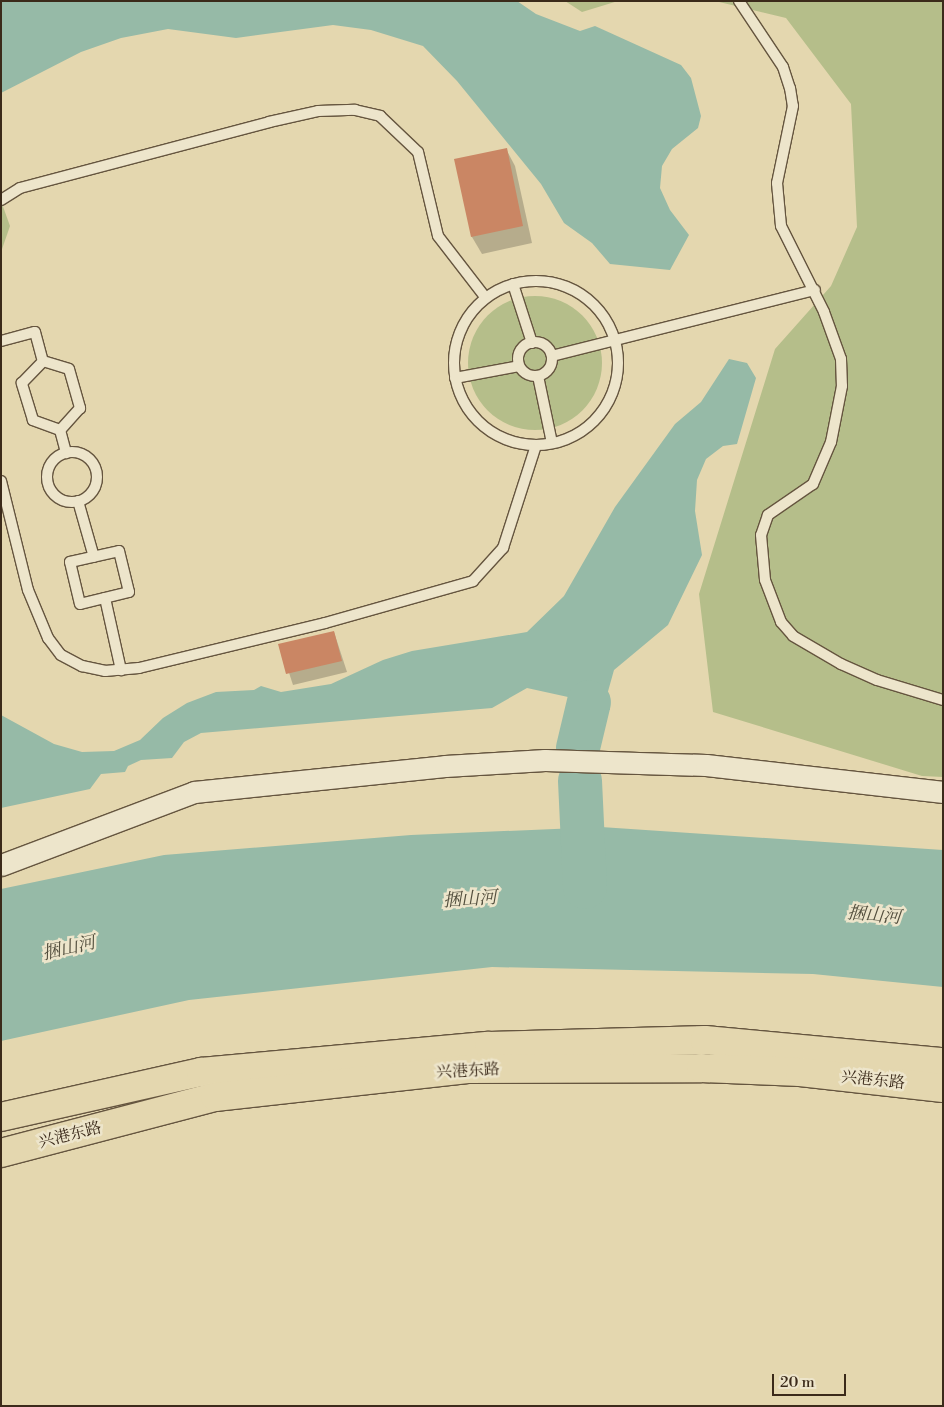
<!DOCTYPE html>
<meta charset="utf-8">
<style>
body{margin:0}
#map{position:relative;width:944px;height:1407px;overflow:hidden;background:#e4d7af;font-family:"Libre Bodoni","Noto Serif SC",serif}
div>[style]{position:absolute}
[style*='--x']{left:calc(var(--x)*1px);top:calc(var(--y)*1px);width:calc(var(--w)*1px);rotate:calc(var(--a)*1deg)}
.green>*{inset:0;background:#b5be8a}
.round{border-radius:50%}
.water>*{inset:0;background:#96baa7}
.shadow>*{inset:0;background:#0003}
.river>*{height:44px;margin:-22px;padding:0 22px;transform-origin:22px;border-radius:22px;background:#96baa7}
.building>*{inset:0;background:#ca8664}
.roads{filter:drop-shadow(1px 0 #65553f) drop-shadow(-1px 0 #65553f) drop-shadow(0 1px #65553f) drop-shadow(0 -1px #65553f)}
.lane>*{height:10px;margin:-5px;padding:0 5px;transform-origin:5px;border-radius:5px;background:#ede5cb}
.lane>.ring{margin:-5px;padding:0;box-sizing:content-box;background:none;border:10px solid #ede5cb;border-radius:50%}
.street>*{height:21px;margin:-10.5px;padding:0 10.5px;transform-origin:10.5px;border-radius:10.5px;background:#ede5cb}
.primary>*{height:28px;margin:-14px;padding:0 14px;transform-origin:14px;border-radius:14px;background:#e4d7af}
span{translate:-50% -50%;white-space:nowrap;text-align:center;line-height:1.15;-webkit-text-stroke:5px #ede5cb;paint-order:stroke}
.street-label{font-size:16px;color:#3b2a1a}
.water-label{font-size:18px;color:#524e3d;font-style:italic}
.frame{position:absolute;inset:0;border:2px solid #3b2a1a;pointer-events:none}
.scale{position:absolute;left:772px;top:1374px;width:74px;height:22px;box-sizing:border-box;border:2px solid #3b2a1a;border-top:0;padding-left:6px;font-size:15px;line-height:18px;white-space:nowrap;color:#3b2a1a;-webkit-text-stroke:4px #ede5cb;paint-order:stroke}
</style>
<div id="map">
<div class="green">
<i style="clip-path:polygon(565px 1px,618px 1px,582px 12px)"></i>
<i style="clip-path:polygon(715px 1px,943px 1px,943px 777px,922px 776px,713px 712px,699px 594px,775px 349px,831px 286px,857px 227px,851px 104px,786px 18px)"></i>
<i style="clip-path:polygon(1px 201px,10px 226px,1px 252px)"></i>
<i class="round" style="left:468px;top:296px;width:134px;height:134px"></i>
</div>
<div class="water">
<i style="clip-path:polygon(1px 1px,517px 1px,536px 14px,580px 31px,595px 26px,681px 65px,691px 78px,701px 116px,698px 128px,672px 149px,662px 166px,660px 188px,670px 210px,689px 235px,670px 270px,610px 264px,592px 243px,564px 223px,541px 184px,457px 81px,423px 46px,371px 30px,333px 25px,236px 38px,168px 29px,121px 38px,81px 52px,1px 93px)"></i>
<i style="clip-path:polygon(729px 359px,747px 363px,756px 378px,737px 444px,723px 446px,706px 459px,697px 480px,695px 511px,702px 555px,668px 625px,614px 670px,607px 695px,610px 710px,573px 710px,568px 697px,527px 688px,492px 708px,201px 733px,184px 742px,172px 758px,141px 760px,128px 766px,125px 772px,101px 774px,90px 789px,1px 808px,1px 715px,54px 744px,82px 752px,114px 751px,140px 740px,163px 718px,187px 703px,216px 692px,254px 690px,261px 686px,281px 692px,331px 684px,383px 660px,412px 651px,527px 632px,564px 596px,615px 507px,675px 424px,701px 402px)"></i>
<i style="clip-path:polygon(601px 827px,943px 850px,943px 987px,813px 974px,492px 967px,189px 1000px,1px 1041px,1px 889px,164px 855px,411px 835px)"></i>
</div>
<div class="shadow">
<i style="clip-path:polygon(506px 149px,515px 166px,532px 243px,482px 254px,472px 237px,456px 160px)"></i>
<i style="clip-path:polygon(334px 632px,347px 672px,293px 685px,280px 645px)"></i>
</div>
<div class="river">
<i style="--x:578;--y:748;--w:47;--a:-76.6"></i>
<i style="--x:580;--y:781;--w:106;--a:87.3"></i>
</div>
<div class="building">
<i style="clip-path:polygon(507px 148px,523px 226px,471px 237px,454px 159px)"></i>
<i style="clip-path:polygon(334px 631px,342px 661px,286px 674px,278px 644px)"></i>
</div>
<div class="roads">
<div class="lane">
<i style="--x:739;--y:1;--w:79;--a:56.3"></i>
<i style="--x:783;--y:67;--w:22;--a:72"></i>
<i style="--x:790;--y:88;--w:18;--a:81"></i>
<i style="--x:793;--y:106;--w:79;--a:101.7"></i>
<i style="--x:777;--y:183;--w:43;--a:84.7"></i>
<i style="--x:781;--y:226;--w:96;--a:63.4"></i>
<i style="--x:824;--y:312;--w:50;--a:70.1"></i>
<i style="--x:841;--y:359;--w:27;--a:88"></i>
<i style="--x:842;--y:386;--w:57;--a:101.1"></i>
<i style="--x:831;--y:442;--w:46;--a:113.2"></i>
<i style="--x:813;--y:484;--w:55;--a:145.4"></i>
<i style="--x:768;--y:515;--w:21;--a:109"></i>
<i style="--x:761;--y:535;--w:45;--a:84.9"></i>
<i style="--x:765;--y:580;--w:45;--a:69.1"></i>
<i style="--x:781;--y:622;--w:18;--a:49"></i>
<i style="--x:793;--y:636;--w:56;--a:30.3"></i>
<i style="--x:841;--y:664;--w:39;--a:24"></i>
<i style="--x:877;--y:680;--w:69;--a:16.9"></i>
<i style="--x:1;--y:200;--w:22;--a:-32"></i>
<i style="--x:20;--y:188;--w:258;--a:-14.8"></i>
<i style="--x:269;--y:122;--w:50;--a:-12.7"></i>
<i style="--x:318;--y:111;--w:37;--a:-2"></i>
<i style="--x:355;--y:110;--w:26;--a:13"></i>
<i style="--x:380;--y:116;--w:52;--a:43.5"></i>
<i style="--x:418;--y:152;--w:86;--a:76.6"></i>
<i style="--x:438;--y:236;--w:78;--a:52.3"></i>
<i class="ring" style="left:454px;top:281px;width:154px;height:154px"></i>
<i style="--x:513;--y:284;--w:62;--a:72.1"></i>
<i style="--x:1;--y:341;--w:35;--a:-15"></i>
<i style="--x:35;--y:332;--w:30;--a:75"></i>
<i class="ring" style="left:518px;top:342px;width:24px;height:24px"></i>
<i style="--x:552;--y:356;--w:271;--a:-14.1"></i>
<i style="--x:43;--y:361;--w:27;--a:17"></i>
<i style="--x:69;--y:369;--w:41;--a:74.2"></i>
<i style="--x:80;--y:408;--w:30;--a:132"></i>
<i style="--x:60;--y:430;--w:29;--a:-160"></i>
<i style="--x:33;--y:420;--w:39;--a:-107"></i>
<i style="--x:22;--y:383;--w:30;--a:-46"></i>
<i style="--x:538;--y:376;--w:68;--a:78.2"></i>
<i style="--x:455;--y:378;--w:65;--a:-10.6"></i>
<i style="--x:60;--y:430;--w:24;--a:75"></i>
<i class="ring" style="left:47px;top:452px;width:40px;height:40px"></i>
<i style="--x:1;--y:481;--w:112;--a:76.1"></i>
<i style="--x:28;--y:590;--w:52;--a:67.4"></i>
<i style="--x:48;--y:638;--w:21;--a:53"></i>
<i style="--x:61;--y:655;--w:24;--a:28"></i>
<i style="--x:82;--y:666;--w:24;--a:12"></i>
<i style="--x:105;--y:671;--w:34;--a:-5"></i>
<i style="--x:139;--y:668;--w:191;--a:-13.6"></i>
<i style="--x:325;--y:623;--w:154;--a:-15.8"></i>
<i style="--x:473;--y:581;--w:45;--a:-47.7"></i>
<i style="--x:503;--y:548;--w:108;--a:-72.2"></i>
<i style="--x:78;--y:501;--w:58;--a:74.1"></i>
<i style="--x:119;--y:551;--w:42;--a:76.3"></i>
<i style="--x:129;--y:592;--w:50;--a:166.2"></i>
<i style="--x:80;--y:604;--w:43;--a:-103.4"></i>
<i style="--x:70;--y:562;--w:50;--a:-12.7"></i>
<i style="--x:105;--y:598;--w:74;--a:77.5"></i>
</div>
<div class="street">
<i style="--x:1;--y:865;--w:206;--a:-20.7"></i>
<i style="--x:194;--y:792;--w:252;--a:-5.9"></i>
<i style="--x:445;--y:766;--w:100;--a:-3.4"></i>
<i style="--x:545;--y:760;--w:161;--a:1.8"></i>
<i style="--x:706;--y:765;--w:239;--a:6.5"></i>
</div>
<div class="primary">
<i style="--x:1;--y:1117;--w:205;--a:-12.7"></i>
<i style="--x:201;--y:1072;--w:289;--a:-5.2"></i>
<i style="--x:489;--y:1046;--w:216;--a:-1.6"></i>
<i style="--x:705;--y:1040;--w:239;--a:5.3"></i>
<i style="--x:1;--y:1153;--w:221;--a:-14.7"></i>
<i style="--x:215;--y:1097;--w:254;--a:-6.3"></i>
<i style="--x:467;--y:1069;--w:234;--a:-0.2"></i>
<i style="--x:701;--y:1068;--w:99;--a:2.3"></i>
<i style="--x:800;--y:1072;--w:144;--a:6.4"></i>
</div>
</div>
<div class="street-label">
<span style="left:468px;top:1071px;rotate:-3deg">兴港东路</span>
<span style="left:873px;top:1080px;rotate:6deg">兴港东路</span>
<span style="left:70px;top:1135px;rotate:-14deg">兴港东路</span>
</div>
<div class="water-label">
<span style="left:470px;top:900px;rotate:-4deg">捆山河</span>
<span style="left:874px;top:916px;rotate:5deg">捆山河</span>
<span style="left:69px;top:949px;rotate:-13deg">捆山河</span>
</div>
<div class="frame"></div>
<div class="scale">20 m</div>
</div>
